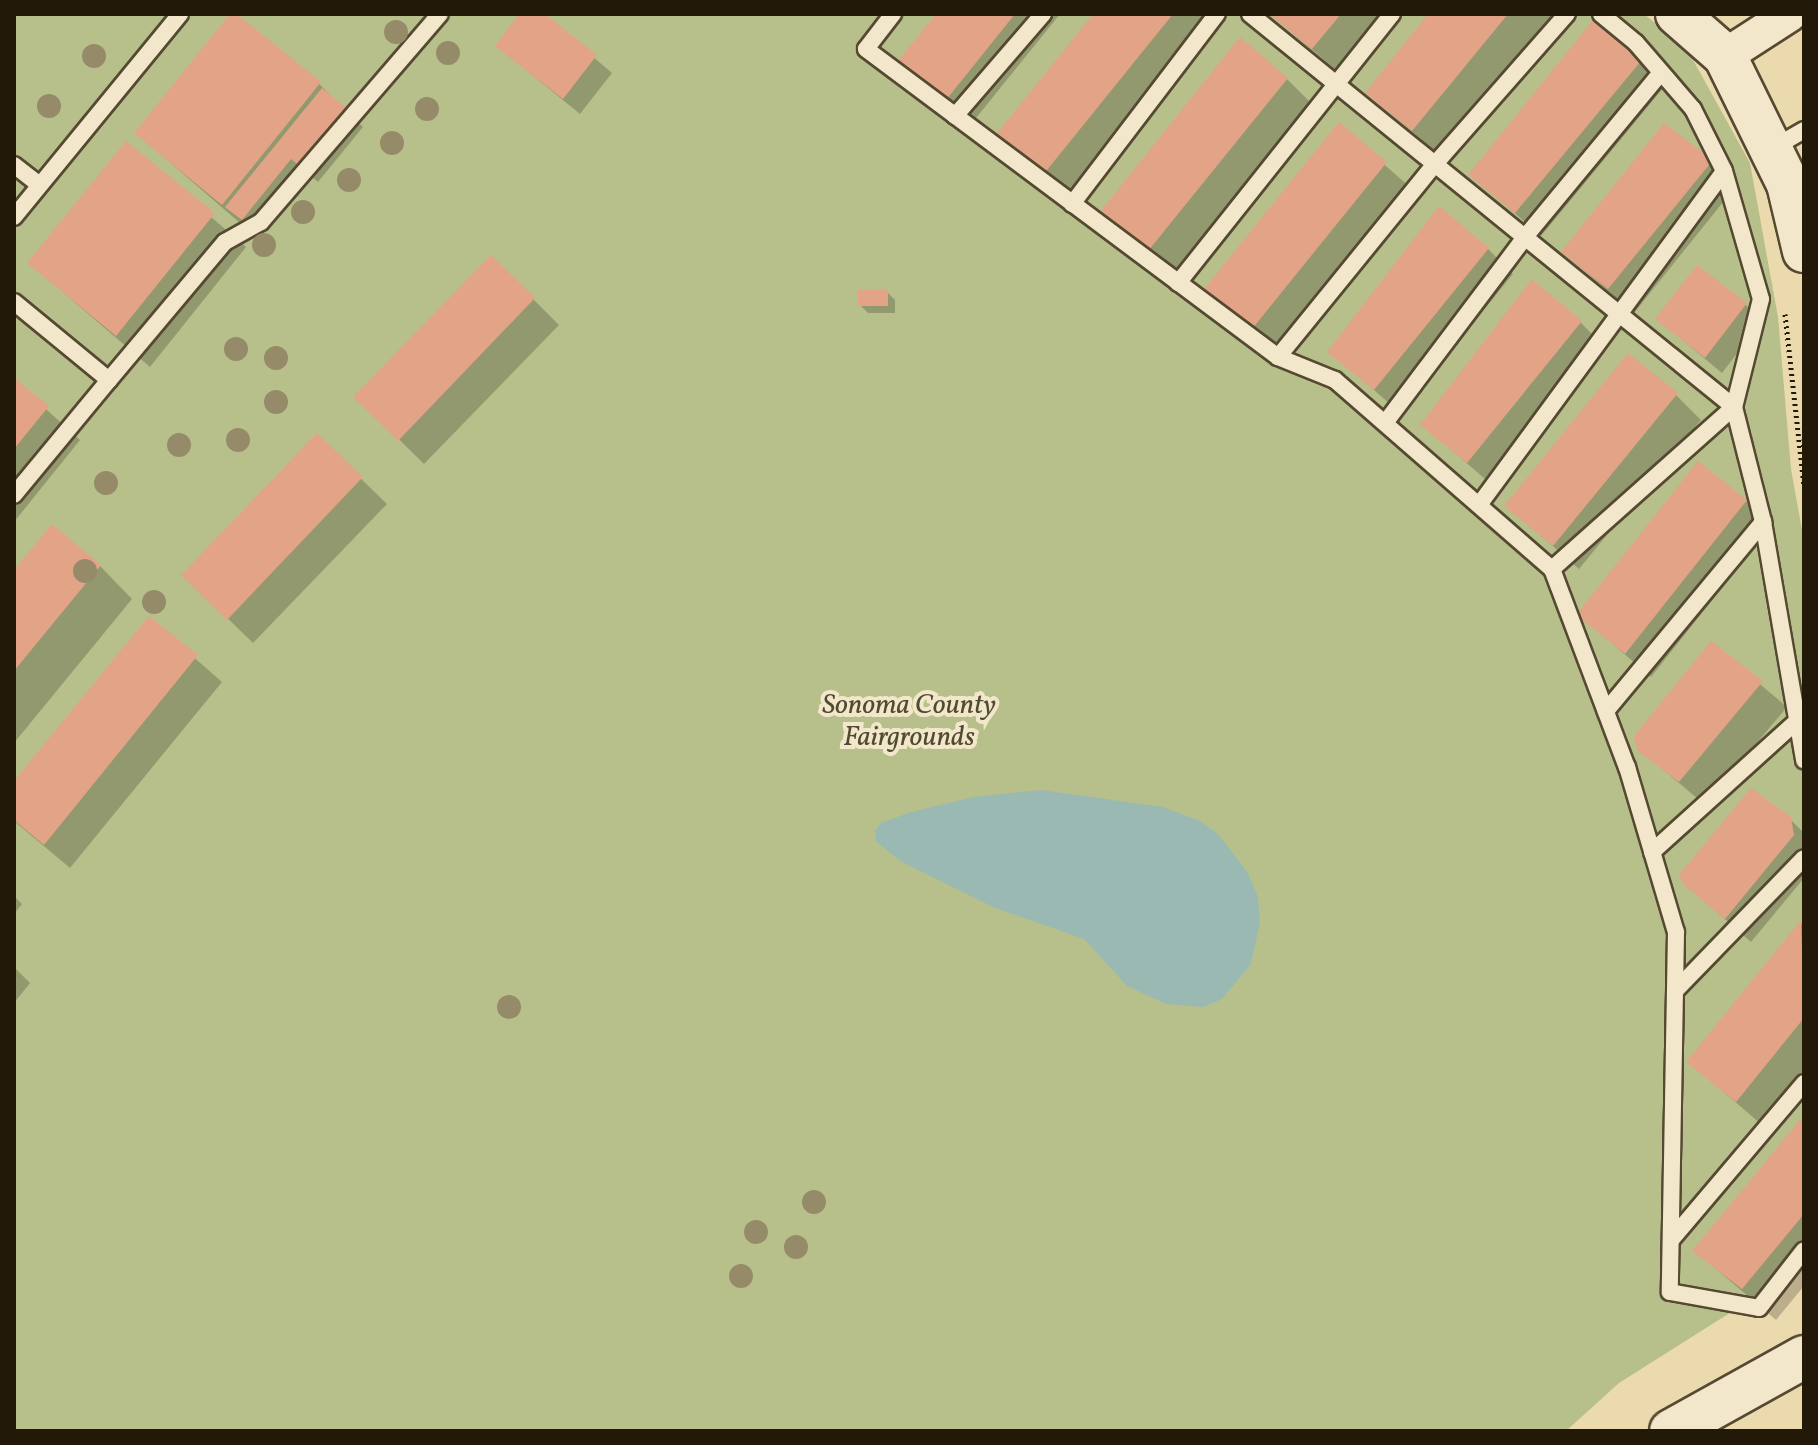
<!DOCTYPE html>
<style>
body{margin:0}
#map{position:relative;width:1818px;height:1445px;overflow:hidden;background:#ecdaaf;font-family:Vollkorn,serif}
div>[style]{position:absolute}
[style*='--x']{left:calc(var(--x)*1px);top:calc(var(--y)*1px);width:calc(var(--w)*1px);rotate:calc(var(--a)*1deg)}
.green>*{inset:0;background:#b7c08b}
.water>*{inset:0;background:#9ab9b3}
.shadow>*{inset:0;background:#0003}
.building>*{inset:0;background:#e2a387}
.path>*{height:5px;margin-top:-2.5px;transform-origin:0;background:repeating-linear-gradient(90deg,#231909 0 2px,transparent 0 6px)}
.roads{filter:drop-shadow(2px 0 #554932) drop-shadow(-2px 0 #554932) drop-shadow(0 2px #554932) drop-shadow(0 -2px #554932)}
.service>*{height:16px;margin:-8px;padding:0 8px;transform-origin:8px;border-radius:8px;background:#f3e7cb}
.minor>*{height:34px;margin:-17px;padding:0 17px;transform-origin:17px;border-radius:17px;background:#f3e7cb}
.tertiary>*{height:42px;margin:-21px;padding:0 21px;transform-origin:21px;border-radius:21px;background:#f3e7cb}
.trees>*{width:24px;height:24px;margin:-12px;border-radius:50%;background:#968b69}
span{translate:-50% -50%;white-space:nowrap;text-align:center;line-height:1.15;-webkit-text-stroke:8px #f3e7cb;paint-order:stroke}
.park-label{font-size:28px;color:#4f4b30;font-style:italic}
.frame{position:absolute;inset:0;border:16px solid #231909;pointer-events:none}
</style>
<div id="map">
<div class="green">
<i style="clip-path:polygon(14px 14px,1644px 14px,1687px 49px,1750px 163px,1778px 317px,1791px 469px,1804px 541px,1804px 1266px,1619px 1383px,1566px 1431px,14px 1431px)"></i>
</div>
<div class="water">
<i style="clip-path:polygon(1041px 790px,1163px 807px,1200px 821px,1218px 834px,1248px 873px,1258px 897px,1260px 922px,1251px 964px,1222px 999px,1203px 1007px,1166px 1004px,1127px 986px,1084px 939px,995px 908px,900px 861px,876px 841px,875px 831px,881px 823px,911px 812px,973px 797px)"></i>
</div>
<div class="shadow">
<i style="clip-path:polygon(232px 14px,319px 84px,363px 127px,318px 182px,309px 174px,255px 236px,136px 133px)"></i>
<i style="clip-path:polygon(522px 14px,542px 14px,612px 73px,580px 114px,497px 46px)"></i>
<i style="clip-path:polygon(938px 14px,1060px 14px,972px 123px,901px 60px)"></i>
<i style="clip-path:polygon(1095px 14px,1202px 14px,1211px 23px,1069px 198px,1022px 161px)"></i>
<i style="clip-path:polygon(1271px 14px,1386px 14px,1338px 72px)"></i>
<i style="clip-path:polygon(1431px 14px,1553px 14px,1438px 154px,1367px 92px)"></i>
<i style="clip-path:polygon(1640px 62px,1664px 87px,1541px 236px,1471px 175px)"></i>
<i style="clip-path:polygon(1287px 79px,1312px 104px,1170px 279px,1124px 241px)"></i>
<i style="clip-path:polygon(1339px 125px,1411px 188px,1278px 353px,1207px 289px)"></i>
<i style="clip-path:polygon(126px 144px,246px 247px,150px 367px,29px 263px)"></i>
<i style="clip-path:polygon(1712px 162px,1736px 186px,1634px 313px,1563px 252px)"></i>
<i style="clip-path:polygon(1488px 249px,1513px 274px,1400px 413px,1330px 351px)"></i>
<i style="clip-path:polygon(491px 257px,559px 325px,424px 464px,356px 397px)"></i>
<i style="clip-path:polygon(887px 292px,895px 300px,895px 313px,868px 313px,860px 305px)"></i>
<i style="clip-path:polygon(1746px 305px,1762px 321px,1722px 373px,1657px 319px)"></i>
<i style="clip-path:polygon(1580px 322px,1605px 347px,1493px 486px,1423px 425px)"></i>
<i style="clip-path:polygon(14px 380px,80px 440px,14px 522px)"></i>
<i style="clip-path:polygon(1676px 395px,1701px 420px,1579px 569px,1507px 506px)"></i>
<i style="clip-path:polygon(317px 436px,387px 504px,253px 643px,183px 575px)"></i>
<i style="clip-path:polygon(1746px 501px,1771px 526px,1651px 677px,1579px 615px)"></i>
<i style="clip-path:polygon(100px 566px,132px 599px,14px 743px,14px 573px)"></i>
<i style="clip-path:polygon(149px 618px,222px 682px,70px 868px,14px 821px,14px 785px)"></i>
<i style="clip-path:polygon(1712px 644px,1787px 707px,1705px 805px,1640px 750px)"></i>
<i style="clip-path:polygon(1790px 819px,1804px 833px,1804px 878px,1751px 942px,1685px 884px)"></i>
<i style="clip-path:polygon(14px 896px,22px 904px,14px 914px)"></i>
<i style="clip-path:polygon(1802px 923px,1804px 1073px,1762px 1125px,1689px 1062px)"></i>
<i style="clip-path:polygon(14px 967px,30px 983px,14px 1003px)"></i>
<i style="clip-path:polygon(1804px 1118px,1804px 1286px,1776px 1320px,1695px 1251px)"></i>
</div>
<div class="building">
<i style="clip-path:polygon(230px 14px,237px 14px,321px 82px,222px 205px,134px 133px)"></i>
<i style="clip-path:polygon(519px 14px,545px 14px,597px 55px,563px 99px,495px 46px)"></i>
<i style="clip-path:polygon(936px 14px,1015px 14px,946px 100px,898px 61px)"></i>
<i style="clip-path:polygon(1093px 14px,1173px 14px,1043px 175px,995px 136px)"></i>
<i style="clip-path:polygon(1269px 14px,1341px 14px,1312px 49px)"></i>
<i style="clip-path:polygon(1428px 14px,1508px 14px,1412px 131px,1365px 93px)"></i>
<i style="clip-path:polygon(1593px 20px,1641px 61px,1515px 213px,1468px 175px)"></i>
<i style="clip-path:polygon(1240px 37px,1288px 78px,1144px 256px,1096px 217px)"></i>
<i style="clip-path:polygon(322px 88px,348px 109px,301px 167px,291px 159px,242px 220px,225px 207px)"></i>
<i style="clip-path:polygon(1339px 122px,1387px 162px,1252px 329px,1204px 289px)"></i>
<i style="clip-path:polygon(1664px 123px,1713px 160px,1608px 289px,1561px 252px)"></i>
<i style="clip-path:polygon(126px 141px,215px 213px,116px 336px,27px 263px)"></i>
<i style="clip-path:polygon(1439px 206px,1489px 248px,1374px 390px,1327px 352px)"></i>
<i style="clip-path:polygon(491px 255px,535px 298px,398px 441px,353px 397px)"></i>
<i style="clip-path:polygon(1697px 265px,1747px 303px,1705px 358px,1655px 319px)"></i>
<i style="clip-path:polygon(1532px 279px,1582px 321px,1467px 463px,1420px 425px)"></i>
<i style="clip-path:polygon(858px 290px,888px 290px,888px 306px,858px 306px)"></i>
<i style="clip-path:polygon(1628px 353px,1678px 393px,1553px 546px,1504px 506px)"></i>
<i style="clip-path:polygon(14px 378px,49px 406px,14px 449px)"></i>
<i style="clip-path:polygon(317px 433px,363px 477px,227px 620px,181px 575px)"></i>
<i style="clip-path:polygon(1698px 461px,1747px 500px,1625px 654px,1576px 615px)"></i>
<i style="clip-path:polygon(52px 524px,101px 565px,14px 671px,14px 570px)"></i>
<i style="clip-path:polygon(149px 616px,198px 655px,44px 845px,14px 820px,14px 781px)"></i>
<i style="clip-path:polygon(1711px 641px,1763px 681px,1679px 782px,1638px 751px,1634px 736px)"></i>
<i style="clip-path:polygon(1751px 788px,1791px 817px,1794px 835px,1725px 919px,1684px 885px,1679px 875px)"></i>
<i style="clip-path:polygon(1801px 920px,1804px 1018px,1736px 1102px,1686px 1062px)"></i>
<i style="clip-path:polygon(1804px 1115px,1804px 1214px,1742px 1289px,1692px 1251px)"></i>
</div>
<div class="path">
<i style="--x:1785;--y:314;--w:173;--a:83.7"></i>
</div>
<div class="roads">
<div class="service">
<i style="--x:893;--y:14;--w:44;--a:127.6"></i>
<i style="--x:866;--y:49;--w:514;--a:36.78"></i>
<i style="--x:1278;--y:357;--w:61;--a:22"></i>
<i style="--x:1335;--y:380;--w:288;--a:41.1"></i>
<i style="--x:1552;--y:569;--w:212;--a:69.3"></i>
<i style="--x:1627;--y:767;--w:172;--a:73.5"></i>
<i style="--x:1676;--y:932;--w:360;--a:91"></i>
<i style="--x:1670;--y:1292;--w:90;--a:10.2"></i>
<i style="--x:1759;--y:1308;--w:73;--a:-52.2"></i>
<i style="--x:1250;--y:14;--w:623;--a:39.08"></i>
<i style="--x:1601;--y:14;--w:45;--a:39.6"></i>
<i style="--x:1636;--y:43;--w:87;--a:49.2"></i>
<i style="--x:1693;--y:109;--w:69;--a:63.4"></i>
<i style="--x:1724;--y:171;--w:133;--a:73.9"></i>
<i style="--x:1761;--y:299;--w:111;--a:104"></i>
<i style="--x:1734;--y:407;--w:119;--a:75.8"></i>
<i style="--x:1763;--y:522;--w:242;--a:80.2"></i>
<i style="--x:955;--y:116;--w:135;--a:-49.2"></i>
<i style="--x:1773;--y:148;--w:36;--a:-30"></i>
<i style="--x:14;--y:165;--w:31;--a:38"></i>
<i style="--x:1072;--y:204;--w:239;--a:-52.7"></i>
<i style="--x:14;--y:217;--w:262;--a:-50.7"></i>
<i style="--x:1178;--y:283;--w:344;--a:-51.5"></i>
<i style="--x:14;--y:302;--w:123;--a:39.4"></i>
<i style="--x:109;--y:380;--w:149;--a:129.6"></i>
<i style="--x:1278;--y:357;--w:249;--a:-50.9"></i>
<i style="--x:1435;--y:164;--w:200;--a:-48.7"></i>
<i style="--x:109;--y:380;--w:180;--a:-50"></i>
<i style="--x:225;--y:242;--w:41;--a:-29.1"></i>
<i style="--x:261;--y:222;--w:274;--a:-49.3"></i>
<i style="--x:1385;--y:423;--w:233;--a:-53"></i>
<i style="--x:1525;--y:237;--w:210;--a:-50.4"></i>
<i style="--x:1479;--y:505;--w:414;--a:-53.7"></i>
<i style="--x:1552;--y:569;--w:244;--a:-41.7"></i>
<i style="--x:1606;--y:711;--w:246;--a:-50.3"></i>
<i style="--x:1652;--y:852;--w:194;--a:-42.1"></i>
<i style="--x:1675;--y:991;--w:185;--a:-45.9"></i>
<i style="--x:1671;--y:1240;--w:206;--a:-49.7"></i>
</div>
<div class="minor">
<i style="--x:1725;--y:56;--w:77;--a:-32.9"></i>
</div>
<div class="tertiary">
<i style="--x:1677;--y:14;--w:64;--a:41.2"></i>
<i style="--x:1725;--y:56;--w:143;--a:63.8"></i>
<i style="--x:1788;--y:184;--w:69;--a:76.6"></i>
<i style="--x:1671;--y:1431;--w:152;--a:-29.1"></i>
</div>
</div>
<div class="trees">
<i style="left:396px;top:32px"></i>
<i style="left:448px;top:53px"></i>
<i style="left:94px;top:56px"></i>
<i style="left:49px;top:106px"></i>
<i style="left:427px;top:109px"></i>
<i style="left:392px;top:143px"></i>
<i style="left:349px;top:180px"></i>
<i style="left:303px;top:212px"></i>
<i style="left:264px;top:245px"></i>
<i style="left:236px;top:349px"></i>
<i style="left:276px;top:358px"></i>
<i style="left:276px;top:402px"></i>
<i style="left:238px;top:440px"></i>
<i style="left:179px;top:445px"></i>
<i style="left:106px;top:483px"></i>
<i style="left:85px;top:571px"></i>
<i style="left:154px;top:602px"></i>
<i style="left:509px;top:1007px"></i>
<i style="left:814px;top:1202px"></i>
<i style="left:756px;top:1232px"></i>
<i style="left:796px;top:1247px"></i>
<i style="left:741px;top:1276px"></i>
</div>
<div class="park-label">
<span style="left:909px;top:722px">Sonoma County<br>Fairgrounds</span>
</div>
<div class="frame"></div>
</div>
